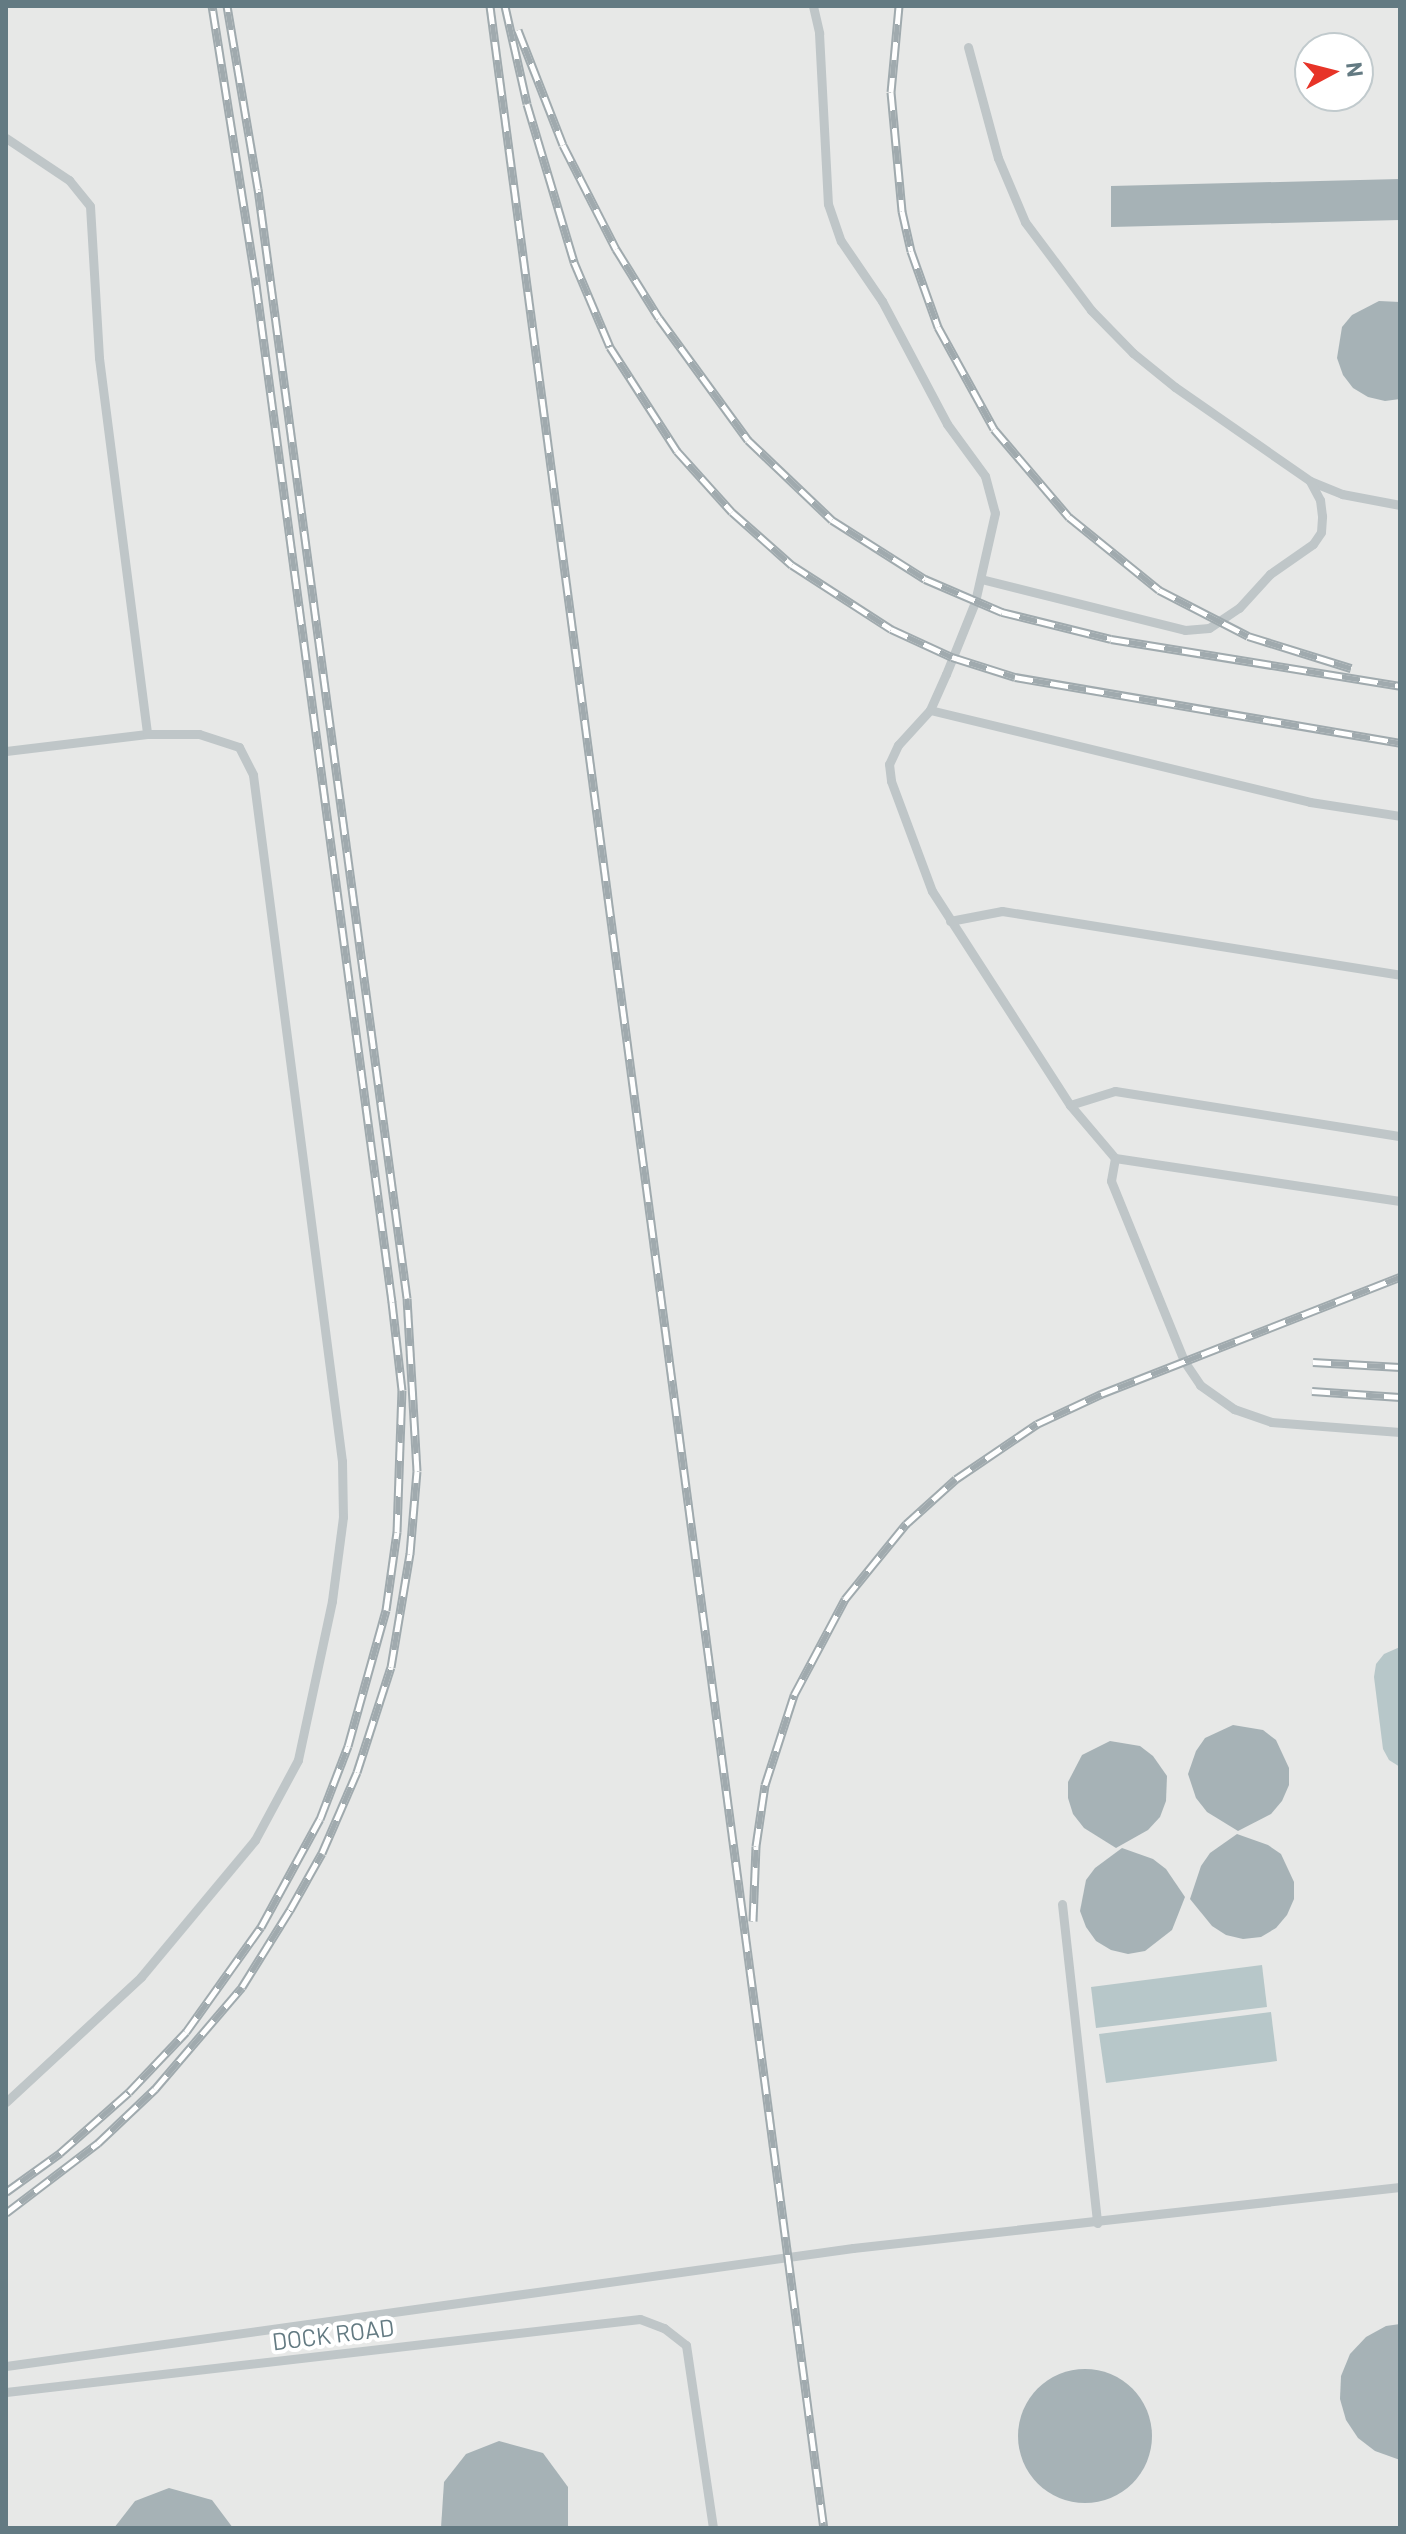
<!DOCTYPE html>
<style>
body{margin:0}
#map{position:relative;width:1406px;height:2534px;overflow:hidden;background:#f9f8f6;font-family:Barlow,sans-serif}
div>[style]{position:absolute}
[style*='--x']{left:calc(var(--x)*1px);top:calc(var(--y)*1px);width:calc(var(--w)*1px);rotate:calc(var(--a)*1deg)}
.built>*{inset:0;background:#e7e8e7}
.water>*{inset:0;background:#b7c7c9}
.building>*{inset:0;background:#a6b2b6}
.round{border-radius:50%}
.lane>*{height:9px;margin:-4.5px;padding:0 4.5px;transform-origin:4.5px;border-radius:4.5px;background:#bfc6c8}
.rail>*{height:9px;margin-top:-4.5px;transform-origin:0;background:repeating-linear-gradient(90deg,#fff 0 18px,#a0aaae 0 36px);box-sizing:border-box;border-block:2px solid #a0aaae}
span{translate:-50% -50%;white-space:nowrap;text-align:center;line-height:1.15;-webkit-text-stroke:8px #fff;paint-order:stroke}
.street-label{font-size:24px;color:#637a82}
.frame{position:absolute;inset:0;border:8px solid #637a82;pointer-events:none}
.north{position:absolute;left:1294px;top:32px;width:80px;height:80px;box-sizing:border-box;background:#fff;border:2px solid #c1cacd;border-radius:50%;rotate:83deg;font-size:22px;font-weight:700;line-height:32px;text-align:center;color:#637a82}
.north::after{content:'';display:block;margin:auto;width:28px;height:36px;background:#e73428;clip-path:polygon(50% 0,100% 100%,50% 72%,0 100%)}
</style>
<div id="map">
<div class="built">
<i style="clip-path:polygon(evenodd,6px 6px,1400px 6px,1400px 2528px,6px 2528px,6px 6px,1310px 48px,1358px 48px,1358px 96px,1310px 96px,1310px 48px)"></i>
</div>
<div class="water">
<i style="clip-path:polygon(1400px 1647px,1400px 1767px,1389px 1760px,1383px 1749px,1374px 1677px,1376px 1664px,1384px 1654px)"></i>
<i style="clip-path:polygon(1262px 1965px,1267px 2007px,1096px 2028px,1091px 1987px)"></i>
<i style="clip-path:polygon(1271px 2012px,1277px 2061px,1106px 2083px,1099px 2034px)"></i>
</div>
<div class="building">
<i style="clip-path:polygon(1400px 179px,1400px 220px,1111px 227px,1111px 186px)"></i>
<i style="clip-path:polygon(1379px 301px,1400px 302px,1400px 399px,1385px 401px,1368px 397px,1353px 388px,1343px 375px,1337px 358px,1342px 327px,1352px 315px)"></i>
<i style="clip-path:polygon(1233px 1725px,1263px 1730px,1276px 1740px,1289px 1768px,1289px 1785px,1282px 1801px,1271px 1814px,1238px 1831px,1207px 1812px,1196px 1798px,1188px 1774px,1196px 1751px,1205px 1738px)"></i>
<i style="clip-path:polygon(1110px 1741px,1140px 1746px,1153px 1756px,1167px 1776px,1166px 1801px,1160px 1817px,1148px 1830px,1116px 1848px,1084px 1828px,1073px 1814px,1068px 1798px,1068px 1782px,1082px 1755px)"></i>
<i style="clip-path:polygon(1237px 1834px,1268px 1845px,1281px 1854px,1294px 1882px,1294px 1899px,1287px 1915px,1276px 1928px,1261px 1937px,1243px 1939px,1226px 1935px,1212px 1926px,1190px 1899px,1201px 1866px,1210px 1853px)"></i>
<i style="clip-path:polygon(1122px 1848px,1153px 1859px,1166px 1869px,1185px 1897px,1172px 1930px,1145px 1951px,1128px 1954px,1111px 1950px,1096px 1941px,1086px 1927px,1080px 1911px,1086px 1880px,1095px 1868px)"></i>
<i style="clip-path:polygon(1400px 2324px,1400px 2460px,1375px 2451px,1358px 2438px,1346px 2420px,1340px 2399px,1341px 2376px,1350px 2354px,1366px 2337px,1386px 2326px)"></i>
<i class="round" style="left:1018px;top:2369px;width:134px;height:134px"></i>
<i style="clip-path:polygon(499px 2441px,543px 2453px,568px 2487px,568px 2528px,441px 2528px,444px 2482px,466px 2454px)"></i>
<i style="clip-path:polygon(169px 2488px,212px 2500px,233px 2528px,114px 2528px,135px 2501px)"></i>
</div>
<div class="lane">
<i style="--x:813;--y:6;--w:28;--a:77"></i>
<i style="--x:819;--y:33;--w:171;--a:87"></i>
<i style="--x:828;--y:204;--w:39;--a:71"></i>
<i style="--x:841;--y:241;--w:73;--a:55.7"></i>
<i style="--x:882;--y:301;--w:139;--a:62.1"></i>
<i style="--x:947;--y:424;--w:64;--a:53.8"></i>
<i style="--x:985;--y:476;--w:38;--a:75"></i>
<i style="--x:995;--y:513;--w:91;--a:102.7"></i>
<i style="--x:975;--y:602;--w:78;--a:111.9"></i>
<i style="--x:946;--y:674;--w:39;--a:114"></i>
<i style="--x:930;--y:710;--w:47;--a:132.4"></i>
<i style="--x:898;--y:745;--w:21;--a:115"></i>
<i style="--x:889;--y:764;--w:17;--a:83"></i>
<i style="--x:891;--y:781;--w:117;--a:69.6"></i>
<i style="--x:932;--y:891;--w:255;--a:57.2"></i>
<i style="--x:1070;--y:1105;--w:70;--a:49.7"></i>
<i style="--x:1115;--y:1158;--w:288;--a:8.6"></i>
<i style="--x:968;--y:47;--w:115;--a:74.9"></i>
<i style="--x:998;--y:158;--w:69;--a:67.1"></i>
<i style="--x:1025;--y:222;--w:110;--a:53.1"></i>
<i style="--x:1091;--y:310;--w:60;--a:45.7"></i>
<i style="--x:1133;--y:353;--w:54;--a:39"></i>
<i style="--x:1175;--y:387;--w:165;--a:34.8"></i>
<i style="--x:1310;--y:481;--w:35;--a:22"></i>
<i style="--x:1342;--y:494;--w:59;--a:10.7"></i>
<i style="--x:6;--y:138;--w:76;--a:33.7"></i>
<i style="--x:69;--y:180;--w:33;--a:51"></i>
<i style="--x:90;--y:206;--w:152;--a:86.6"></i>
<i style="--x:99;--y:358;--w:379;--a:82.7"></i>
<i style="--x:981;--y:579;--w:210;--a:14"></i>
<i style="--x:1185;--y:630;--w:24;--a:-5"></i>
<i style="--x:1209;--y:628;--w:36;--a:-34"></i>
<i style="--x:1239;--y:608;--w:46;--a:-47.6"></i>
<i style="--x:1270;--y:574;--w:52;--a:-34.9"></i>
<i style="--x:1313;--y:544;--w:14;--a:-56"></i>
<i style="--x:1321;--y:532;--w:16;--a:-86"></i>
<i style="--x:1322;--y:516;--w:16;--a:-97"></i>
<i style="--x:1320;--y:500;--w:21;--a:-118"></i>
<i style="--x:930;--y:710;--w:391;--a:13.6"></i>
<i style="--x:1310;--y:802;--w:91;--a:8.8"></i>
<i style="--x:6;--y:751;--w:142;--a:-6.9"></i>
<i style="--x:147;--y:734;--w:52;--a:0"></i>
<i style="--x:199;--y:734;--w:42;--a:18"></i>
<i style="--x:239;--y:747;--w:31;--a:63"></i>
<i style="--x:253;--y:775;--w:692;--a:82.61"></i>
<i style="--x:342;--y:1461;--w:56;--a:89"></i>
<i style="--x:343;--y:1517;--w:85;--a:97.5"></i>
<i style="--x:332;--y:1601;--w:163;--a:102.1"></i>
<i style="--x:298;--y:1760;--w:91;--a:118.3"></i>
<i style="--x:255;--y:1840;--w:178;--a:129.8"></i>
<i style="--x:141;--y:1977;--w:184;--a:137.2"></i>
<i style="--x:950;--y:921;--w:53;--a:-10.9"></i>
<i style="--x:1002;--y:911;--w:403;--a:9.1"></i>
<i style="--x:1070;--y:1105;--w:47;--a:-17.3"></i>
<i style="--x:1115;--y:1091;--w:289;--a:9"></i>
<i style="--x:1115;--y:1158;--w:23;--a:100"></i>
<i style="--x:1111;--y:1181;--w:194;--a:67.9"></i>
<i style="--x:1184;--y:1361;--w:29;--a:56"></i>
<i style="--x:1200;--y:1385;--w:42;--a:35.2"></i>
<i style="--x:1234;--y:1409;--w:39;--a:19"></i>
<i style="--x:1271;--y:1422;--w:129;--a:4.4"></i>
<i style="--x:1062;--y:1904;--w:321;--a:83.7"></i>
<i style="--x:6;--y:2366;--w:855;--a:-7.93"></i>
<i style="--x:853;--y:2248;--w:550;--a:-6.36"></i>
<i style="--x:6;--y:2392;--w:638;--a:-6.57"></i>
<i style="--x:640;--y:2319;--w:26;--a:21"></i>
<i style="--x:664;--y:2328;--w:28;--a:38"></i>
<i style="--x:686;--y:2345;--w:185;--a:81.6"></i>
</div>
<div class="rail">
<i style="--x:490;--y:6;--w:2544;--a:82.46"></i>
<i style="--x:505;--y:6;--w:100;--a:77.3"></i>
<i style="--x:527;--y:104;--w:165;--a:73.4"></i>
<i style="--x:574;--y:262;--w:92;--a:67"></i>
<i style="--x:610;--y:347;--w:124;--a:57.2"></i>
<i style="--x:677;--y:451;--w:82;--a:48"></i>
<i style="--x:732;--y:512;--w:80;--a:41.5"></i>
<i style="--x:792;--y:565;--w:118;--a:32.9"></i>
<i style="--x:891;--y:629;--w:67;--a:24.7"></i>
<i style="--x:952;--y:657;--w:66;--a:17.6"></i>
<i style="--x:1015;--y:677;--w:391;--a:9.7"></i>
<i style="--x:899;--y:6;--w:86;--a:95.3"></i>
<i style="--x:891;--y:92;--w:120;--a:84.7"></i>
<i style="--x:902;--y:211;--w:41;--a:77.3"></i>
<i style="--x:911;--y:251;--w:81;--a:70.4"></i>
<i style="--x:938;--y:327;--w:116;--a:61.2"></i>
<i style="--x:994;--y:429;--w:116;--a:49.6"></i>
<i style="--x:1069;--y:517;--w:116;--a:39"></i>
<i style="--x:1159;--y:590;--w:100;--a:27.3"></i>
<i style="--x:1248;--y:636;--w:108;--a:17.3"></i>
<i style="--x:518;--y:30;--w:123;--a:68.6"></i>
<i style="--x:563;--y:145;--w:117;--a:63"></i>
<i style="--x:616;--y:249;--w:81;--a:58.1"></i>
<i style="--x:659;--y:318;--w:151;--a:53.9"></i>
<i style="--x:748;--y:440;--w:116;--a:43.6"></i>
<i style="--x:832;--y:520;--w:110;--a:32.4"></i>
<i style="--x:925;--y:579;--w:84;--a:23.2"></i>
<i style="--x:1002;--y:612;--w:112;--a:13.9"></i>
<i style="--x:1111;--y:639;--w:293;--a:9.2"></i>
<i style="--x:1313;--y:1362;--w:87;--a:3.3"></i>
<i style="--x:1312;--y:1391;--w:88;--a:3.9"></i>
<i style="--x:753;--y:1921;--w:75;--a:-87.7"></i>
<i style="--x:756;--y:1846;--w:62;--a:-81.6"></i>
<i style="--x:765;--y:1785;--w:95;--a:-72.1"></i>
<i style="--x:794;--y:1695;--w:109;--a:-62"></i>
<i style="--x:845;--y:1599;--w:97;--a:-50.9"></i>
<i style="--x:906;--y:1524;--w:67;--a:-42"></i>
<i style="--x:956;--y:1479;--w:98;--a:-34.2"></i>
<i style="--x:1037;--y:1424;--w:71;--a:-25.1"></i>
<i style="--x:1101;--y:1394;--w:321;--a:-21.4"></i>
<i style="--x:6;--y:2192;--w:67;--a:-35.8"></i>
<i style="--x:60;--y:2153;--w:92;--a:-41.5"></i>
<i style="--x:129;--y:2092;--w:83;--a:-46.5"></i>
<i style="--x:186;--y:2032;--w:129;--a:-54.5"></i>
<i style="--x:261;--y:1927;--w:123;--a:-61.4"></i>
<i style="--x:320;--y:1819;--w:78;--a:-69"></i>
<i style="--x:348;--y:1746;--w:141;--a:-74.4"></i>
<i style="--x:386;--y:1610;--w:79;--a:-82"></i>
<i style="--x:397;--y:1532;--w:142;--a:-88"></i>
<i style="--x:402;--y:1390;--w:89;--a:-96.5"></i>
<i style="--x:392;--y:1302;--w:1034;--a:-97.61"></i>
<i style="--x:255;--y:277;--w:274;--a:-99"></i>
<i style="--x:6;--y:2213;--w:116;--a:-37.3"></i>
<i style="--x:98;--y:2143;--w:79;--a:-43.5"></i>
<i style="--x:155;--y:2089;--w:134;--a:-49.5"></i>
<i style="--x:242;--y:1987;--w:91;--a:-58.1"></i>
<i style="--x:290;--y:1910;--w:65;--a:-60.7"></i>
<i style="--x:322;--y:1853;--w:88;--a:-66.6"></i>
<i style="--x:357;--y:1772;--w:110;--a:-72.1"></i>
<i style="--x:391;--y:1667;--w:115;--a:-80.5"></i>
<i style="--x:410;--y:1554;--w:83;--a:-85.2"></i>
<i style="--x:417;--y:1471;--w:173;--a:-93.3"></i>
<i style="--x:407;--y:1298;--w:1119;--a:-97.65"></i>
<i style="--x:258;--y:189;--w:186;--a:-99.6"></i>
</div>
<div class="street-label">
<span style="left:333px;top:2334px;rotate:-7deg">DOCK ROAD</span>
</div>
<div class="frame"></div>
<div class="north">N</div>
</div>
